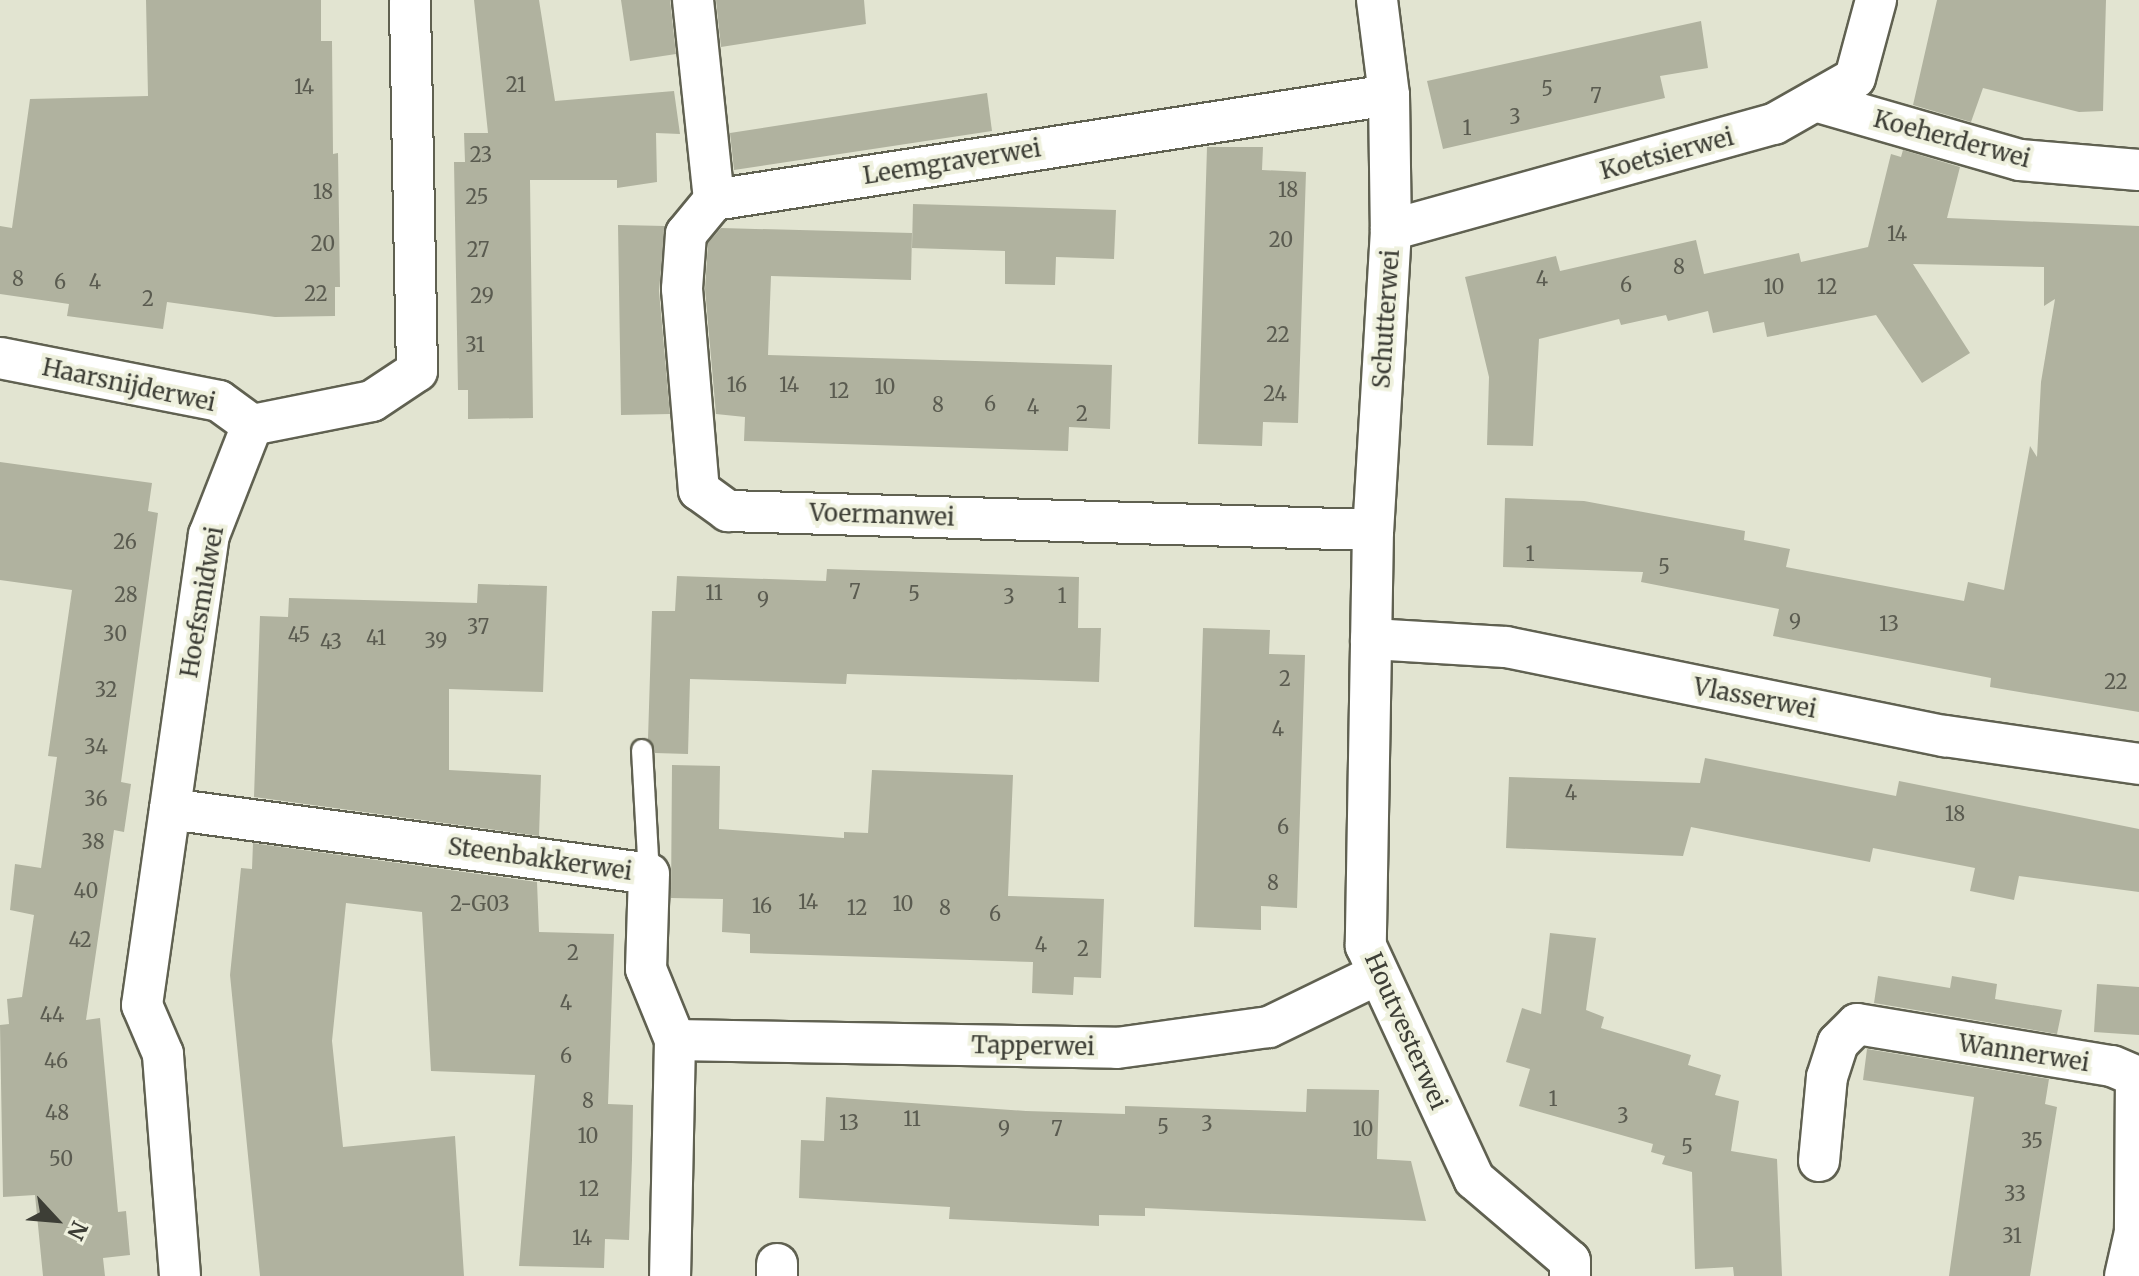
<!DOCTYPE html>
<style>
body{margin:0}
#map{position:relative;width:2139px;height:1276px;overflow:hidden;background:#e2e4d1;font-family:Merriweather,serif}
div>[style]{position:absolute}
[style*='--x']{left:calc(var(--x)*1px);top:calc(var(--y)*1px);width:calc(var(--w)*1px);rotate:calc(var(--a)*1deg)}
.building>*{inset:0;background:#b0b29f}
.roads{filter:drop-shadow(2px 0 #606151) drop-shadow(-2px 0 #606151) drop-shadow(0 2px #606151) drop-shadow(0 -2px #606151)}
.service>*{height:20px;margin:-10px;padding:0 10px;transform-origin:10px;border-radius:10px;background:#fff}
.minor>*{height:40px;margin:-20px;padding:0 20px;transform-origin:20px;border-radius:20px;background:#fff}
span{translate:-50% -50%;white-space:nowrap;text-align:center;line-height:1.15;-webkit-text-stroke:8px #eff1de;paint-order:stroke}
.number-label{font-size:20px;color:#5a5b50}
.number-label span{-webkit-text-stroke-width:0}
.street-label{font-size:24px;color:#3d3e36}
.north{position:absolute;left:16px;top:1180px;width:80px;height:80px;-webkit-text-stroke:6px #eff1de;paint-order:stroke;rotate:116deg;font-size:22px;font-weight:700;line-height:32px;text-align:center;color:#3d3e36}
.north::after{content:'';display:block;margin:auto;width:28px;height:36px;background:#3d3e36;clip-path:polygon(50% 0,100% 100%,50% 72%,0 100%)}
</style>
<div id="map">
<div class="building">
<i style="clip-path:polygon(146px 0,321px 0,321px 41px,332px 41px,333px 154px,338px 153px,340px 287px,335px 287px,335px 316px,275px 317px,167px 302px,163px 329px,67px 316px,69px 304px,0 294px,0 226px,12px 228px,30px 99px,148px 96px)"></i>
<i style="clip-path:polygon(474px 0,539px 0,555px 101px,674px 91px,680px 134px,656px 133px,657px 182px,617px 188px,617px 180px,530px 180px,533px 418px,468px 419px,468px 390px,458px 390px,454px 162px,465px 162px,464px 133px,488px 133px)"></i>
<i style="clip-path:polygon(621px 0,670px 0,676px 54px,630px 61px)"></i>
<i style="clip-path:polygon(716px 0,864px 0,866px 24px,721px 47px)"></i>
<i style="clip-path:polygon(1937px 0,2106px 0,2103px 111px,2079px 112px,1983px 88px,1971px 122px,1913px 105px)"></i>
<i style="clip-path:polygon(1701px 21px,1708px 68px,1660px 76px,1665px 98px,1443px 149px,1427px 81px)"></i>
<i style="clip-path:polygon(987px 93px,992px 131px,734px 170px,730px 133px)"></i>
<i style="clip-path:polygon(1207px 147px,1263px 147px,1262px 170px,1306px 172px,1298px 423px,1263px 422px,1262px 446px,1198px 444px)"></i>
<i style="clip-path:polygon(1903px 150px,1960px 167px,1947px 218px,2139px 226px,2139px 712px,1990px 687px,1991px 678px,1773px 636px,1779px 609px,1641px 582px,1643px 572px,1503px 567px,1505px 498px,1584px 501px,1745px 531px,1744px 540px,1790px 549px,1786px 567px,1964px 601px,1968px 582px,2004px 590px,2030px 446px,2037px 457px,2041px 382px,2055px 299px,2044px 306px,2044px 267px,1913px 264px,1970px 353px,1922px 383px,1876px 315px,1767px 337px,1764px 322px,1713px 333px,1708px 311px,1668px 321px,1666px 315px,1621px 325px,1619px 319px,1539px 339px,1533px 446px,1487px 445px,1489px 377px,1465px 277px,1556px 256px,1560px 271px,1696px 240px,1704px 274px,1799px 253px,1801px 262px,1868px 247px,1891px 154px,1901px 157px)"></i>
<i style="clip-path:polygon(913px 204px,1116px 210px,1114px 259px,1056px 257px,1055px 285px,1005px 284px,1005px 251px,912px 248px)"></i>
<i style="clip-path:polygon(618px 225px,665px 226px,659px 291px,670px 414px,621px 415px)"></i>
<i style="clip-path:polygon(721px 228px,912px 233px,911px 280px,771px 276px,768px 355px,1112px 365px,1110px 429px,1069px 427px,1068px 451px,744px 441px,745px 417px,716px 414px,705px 289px,708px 243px)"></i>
<i style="clip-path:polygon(0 462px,152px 483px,148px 511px,158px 513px,121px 782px,131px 784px,124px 832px,114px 830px,86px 1020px,100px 1018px,118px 1212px,126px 1211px,130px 1255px,103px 1258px,105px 1276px,43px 1276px,35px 1195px,3px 1197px,0 1025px,9px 1024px,7px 999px,22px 997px,34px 915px,10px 910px,15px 864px,41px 868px,57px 757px,48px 756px,72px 590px,0 580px)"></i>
<i style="clip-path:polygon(827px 569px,1079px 577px,1078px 628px,1101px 628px,1099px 682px,847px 674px,846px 684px,690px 679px,688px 754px,655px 753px,648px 739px,652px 611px,675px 611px,677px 576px,826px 581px)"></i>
<i style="clip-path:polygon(478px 584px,547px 586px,543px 692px,449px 689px,449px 770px,541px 775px,539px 836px,254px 797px,260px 616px,288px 617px,289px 598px,477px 603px)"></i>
<i style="clip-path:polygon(1203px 628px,1270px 630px,1269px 654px,1305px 655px,1297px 908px,1261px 906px,1261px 930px,1194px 927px)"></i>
<i style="clip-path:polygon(1705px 758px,1896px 796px,1899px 781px,2139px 829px,2139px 892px,2019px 876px,2014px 900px,1970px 891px,1975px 868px,1873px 848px,1870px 862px,1691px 827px,1683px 856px,1506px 848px,1509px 777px,1700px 783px)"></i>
<i style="clip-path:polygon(672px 765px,720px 766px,719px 829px,844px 838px,844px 832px,868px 833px,872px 770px,1013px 775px,1008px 896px,1104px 899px,1101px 978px,1074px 977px,1073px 995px,1032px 993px,1033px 962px,750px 953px,750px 934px,722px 932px,723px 899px,671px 898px)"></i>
<i style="clip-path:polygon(253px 843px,537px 882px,539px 932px,614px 934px,608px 1104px,633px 1105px,632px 1160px,629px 1240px,605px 1239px,604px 1268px,519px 1266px,535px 1075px,431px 1071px,422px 912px,346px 903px,332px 1041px,343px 1147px,455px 1136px,464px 1276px,260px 1276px,230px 975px,241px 868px,252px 869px)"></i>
<i style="clip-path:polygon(1550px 933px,1596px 938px,1586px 1010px,1604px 1017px,1601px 1028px,1691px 1055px,1688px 1065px,1721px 1075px,1715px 1095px,1739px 1101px,1731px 1151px,1777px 1159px,1782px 1276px,1734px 1276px,1733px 1267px,1695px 1269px,1692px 1172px,1662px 1164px,1665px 1156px,1651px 1152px,1653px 1144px,1519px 1106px,1530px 1069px,1506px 1062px,1522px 1008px,1541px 1014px)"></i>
<i style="clip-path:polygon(1878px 976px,1950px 988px,1952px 976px,1997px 984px,1995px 999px,2062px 1010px,2057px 1034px,1874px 1003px)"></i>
<i style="clip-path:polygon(2097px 984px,2139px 987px,2139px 1035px,2094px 1032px)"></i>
<i style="clip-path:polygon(1867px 1049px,2049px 1079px,2045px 1104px,2057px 1107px,2030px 1276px,1949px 1276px,1974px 1097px,1863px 1080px)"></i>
<i style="clip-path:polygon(1307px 1089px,1379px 1090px,1377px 1159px,1411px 1161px,1426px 1221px,1145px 1208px,1145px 1216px,1099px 1215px,1099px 1226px,1076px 1225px,949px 1219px,950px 1207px,799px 1198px,801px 1140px,824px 1141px,826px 1097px,1026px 1111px,1125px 1114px,1125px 1106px,1306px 1112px)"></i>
</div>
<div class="roads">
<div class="service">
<i style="--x:642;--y:750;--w:124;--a:86.8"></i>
</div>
<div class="minor">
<i style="--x:693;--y:0;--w:201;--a:84"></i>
<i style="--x:714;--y:200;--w:683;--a:-8.84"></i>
<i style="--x:1377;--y:0;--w:96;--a:82.8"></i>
<i style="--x:1389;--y:95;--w:135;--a:89.2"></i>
<i style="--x:1391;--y:230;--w:301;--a:93.4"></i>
<i style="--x:1373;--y:530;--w:416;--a:91"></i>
<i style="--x:1366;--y:946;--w:257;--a:65.1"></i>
<i style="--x:1474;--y:1179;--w:126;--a:40.5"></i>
<i style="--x:1570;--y:1261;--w:15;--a:90"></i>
<i style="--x:1815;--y:101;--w:213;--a:16.1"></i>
<i style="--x:2020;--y:160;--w:119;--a:4.8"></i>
<i style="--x:714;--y:200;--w:44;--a:129.5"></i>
<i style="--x:686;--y:234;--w:55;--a:94.2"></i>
<i style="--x:682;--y:289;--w:202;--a:85.2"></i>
<i style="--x:699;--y:490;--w:36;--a:36"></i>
<i style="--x:728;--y:511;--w:645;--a:1.69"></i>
<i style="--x:1391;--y:230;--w:397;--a:-15.5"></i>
<i style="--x:1774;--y:124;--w:93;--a:-29.6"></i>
<i style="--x:1855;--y:78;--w:81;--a:-74.9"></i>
<i style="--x:0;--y:358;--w:223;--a:11.1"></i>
<i style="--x:219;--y:401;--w:41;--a:36"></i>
<i style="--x:1371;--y:639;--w:135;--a:3.4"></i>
<i style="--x:1506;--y:647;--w:448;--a:11.5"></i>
<i style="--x:1945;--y:736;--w:196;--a:8.2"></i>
<i style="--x:170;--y:809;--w:483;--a:7.7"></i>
<i style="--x:649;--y:874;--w:95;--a:91.8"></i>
<i style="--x:646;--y:969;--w:77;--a:67.8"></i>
<i style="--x:675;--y:1040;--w:236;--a:91.2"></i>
<i style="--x:675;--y:1040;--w:442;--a:1"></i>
<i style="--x:1117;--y:1048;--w:153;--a:-7.9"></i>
<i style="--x:1269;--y:1027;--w:121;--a:-25.9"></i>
<i style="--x:1819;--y:1161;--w:84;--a:-84.6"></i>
<i style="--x:1827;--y:1077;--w:36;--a:-72"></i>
<i style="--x:1838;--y:1043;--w:27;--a:-45"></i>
<i style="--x:1857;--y:1024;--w:258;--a:9.4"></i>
<i style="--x:2112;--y:1066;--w:26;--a:23"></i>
<i style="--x:2136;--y:1076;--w:156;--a:90.4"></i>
<i style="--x:2135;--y:1232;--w:45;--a:102.8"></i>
<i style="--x:180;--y:1276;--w:223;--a:-94.4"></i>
<i style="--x:163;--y:1054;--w:53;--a:-113.2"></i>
<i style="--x:142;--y:1005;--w:475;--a:-81.9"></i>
<i style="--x:209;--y:535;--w:118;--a:-68.6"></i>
<i style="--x:252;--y:425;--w:122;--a:-11.3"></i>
<i style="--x:372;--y:401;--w:54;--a:-33.7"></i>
<i style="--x:417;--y:371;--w:371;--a:-91.1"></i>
<i style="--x:777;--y:1276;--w:12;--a:-90"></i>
</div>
</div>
<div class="number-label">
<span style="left:516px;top:84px">21</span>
<span style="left:304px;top:86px">14</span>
<span style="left:1547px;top:88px">5</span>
<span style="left:1596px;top:95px">7</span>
<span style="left:1515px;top:116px">3</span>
<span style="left:1467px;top:127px">1</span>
<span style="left:481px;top:154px">23</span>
<span style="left:1288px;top:189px">18</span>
<span style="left:323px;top:191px">18</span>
<span style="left:477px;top:196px">25</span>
<span style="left:1897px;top:233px">14</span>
<span style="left:1281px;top:239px">20</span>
<span style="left:323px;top:243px">20</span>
<span style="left:478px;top:249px">27</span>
<span style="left:1679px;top:266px">8</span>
<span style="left:18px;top:278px">8</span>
<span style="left:1542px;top:278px">4</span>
<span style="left:60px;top:281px">6</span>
<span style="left:95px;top:281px">4</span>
<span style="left:1626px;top:284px">6</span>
<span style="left:1774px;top:286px">10</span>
<span style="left:1827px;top:286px">12</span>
<span style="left:316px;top:293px">22</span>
<span style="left:482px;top:295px">29</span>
<span style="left:148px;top:298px">2</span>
<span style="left:1278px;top:334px">22</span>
<span style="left:475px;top:344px">31</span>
<span style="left:737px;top:384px">16</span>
<span style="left:789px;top:384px">14</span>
<span style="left:885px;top:386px">10</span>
<span style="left:839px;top:390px">12</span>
<span style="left:1275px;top:393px">24</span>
<span style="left:990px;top:403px">6</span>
<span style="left:938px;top:404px">8</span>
<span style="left:1033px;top:406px">4</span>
<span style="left:1082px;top:413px">2</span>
<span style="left:125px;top:541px">26</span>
<span style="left:1530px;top:553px">1</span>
<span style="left:1664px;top:566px">5</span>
<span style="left:855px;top:591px">7</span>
<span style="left:714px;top:592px">11</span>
<span style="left:914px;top:593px">5</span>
<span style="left:126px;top:594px">28</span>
<span style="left:1062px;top:595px">1</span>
<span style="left:1009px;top:596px">3</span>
<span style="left:763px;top:599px">9</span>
<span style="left:1795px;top:621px">9</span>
<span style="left:1889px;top:623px">13</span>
<span style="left:478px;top:626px">37</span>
<span style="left:115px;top:633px">30</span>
<span style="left:299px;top:634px">45</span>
<span style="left:376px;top:637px">41</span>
<span style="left:436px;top:640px">39</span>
<span style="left:331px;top:641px">43</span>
<span style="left:1285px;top:678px">2</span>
<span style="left:2116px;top:681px">22</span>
<span style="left:106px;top:689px">32</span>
<span style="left:1278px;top:728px">4</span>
<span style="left:96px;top:746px">34</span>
<span style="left:1571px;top:792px">4</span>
<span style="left:96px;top:798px">36</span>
<span style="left:1955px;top:813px">18</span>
<span style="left:1283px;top:826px">6</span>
<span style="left:93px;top:841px">38</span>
<span style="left:1273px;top:882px">8</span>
<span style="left:86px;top:890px">40</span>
<span style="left:808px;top:901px">14</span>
<span style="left:480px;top:903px">2-G03</span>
<span style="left:903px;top:903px">10</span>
<span style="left:762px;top:905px">16</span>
<span style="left:857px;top:907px">12</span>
<span style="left:945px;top:907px">8</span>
<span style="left:995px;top:913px">6</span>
<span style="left:80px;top:939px">42</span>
<span style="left:1041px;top:944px">4</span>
<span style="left:1083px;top:948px">2</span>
<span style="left:573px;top:952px">2</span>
<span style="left:566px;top:1002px">4</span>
<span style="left:52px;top:1014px">44</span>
<span style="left:566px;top:1055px">6</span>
<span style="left:56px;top:1060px">46</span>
<span style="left:1553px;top:1098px">1</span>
<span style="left:588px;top:1100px">8</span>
<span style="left:57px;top:1112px">48</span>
<span style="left:1623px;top:1115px">3</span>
<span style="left:912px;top:1118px">11</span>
<span style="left:849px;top:1122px">13</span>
<span style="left:1207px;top:1123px">3</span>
<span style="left:1163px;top:1126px">5</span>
<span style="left:1004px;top:1128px">9</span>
<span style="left:1057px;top:1128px">7</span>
<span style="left:1363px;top:1128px">10</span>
<span style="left:588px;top:1135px">10</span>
<span style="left:2032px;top:1140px">35</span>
<span style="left:1687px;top:1146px">5</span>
<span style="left:61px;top:1158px">50</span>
<span style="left:589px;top:1188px">12</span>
<span style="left:2015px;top:1193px">33</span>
<span style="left:2012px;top:1235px">31</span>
<span style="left:582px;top:1237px">14</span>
</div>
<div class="street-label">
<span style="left:1952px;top:139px;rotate:15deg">Koeherderwei</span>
<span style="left:1667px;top:154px;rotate:-15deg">Koetsierwei</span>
<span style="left:952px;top:162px;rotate:-9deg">Leemgraverwei</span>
<span style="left:1386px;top:319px;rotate:-86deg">Schutterwei</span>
<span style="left:129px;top:385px;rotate:12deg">Haarsnijderwei</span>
<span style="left:882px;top:515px;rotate:2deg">Voermanwei</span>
<span style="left:202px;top:602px;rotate:-80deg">Hoefsmidwei</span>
<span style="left:1755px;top:698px;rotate:11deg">Vlasserwei</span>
<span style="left:540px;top:859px;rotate:8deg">Steenbakkerwei</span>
<span style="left:1406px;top:1031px;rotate:66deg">Houtvesterwei</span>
<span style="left:1033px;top:1046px;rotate:1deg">Tapperwei</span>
<span style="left:2024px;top:1053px;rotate:9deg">Wannerwei</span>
</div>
<div class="north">N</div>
</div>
